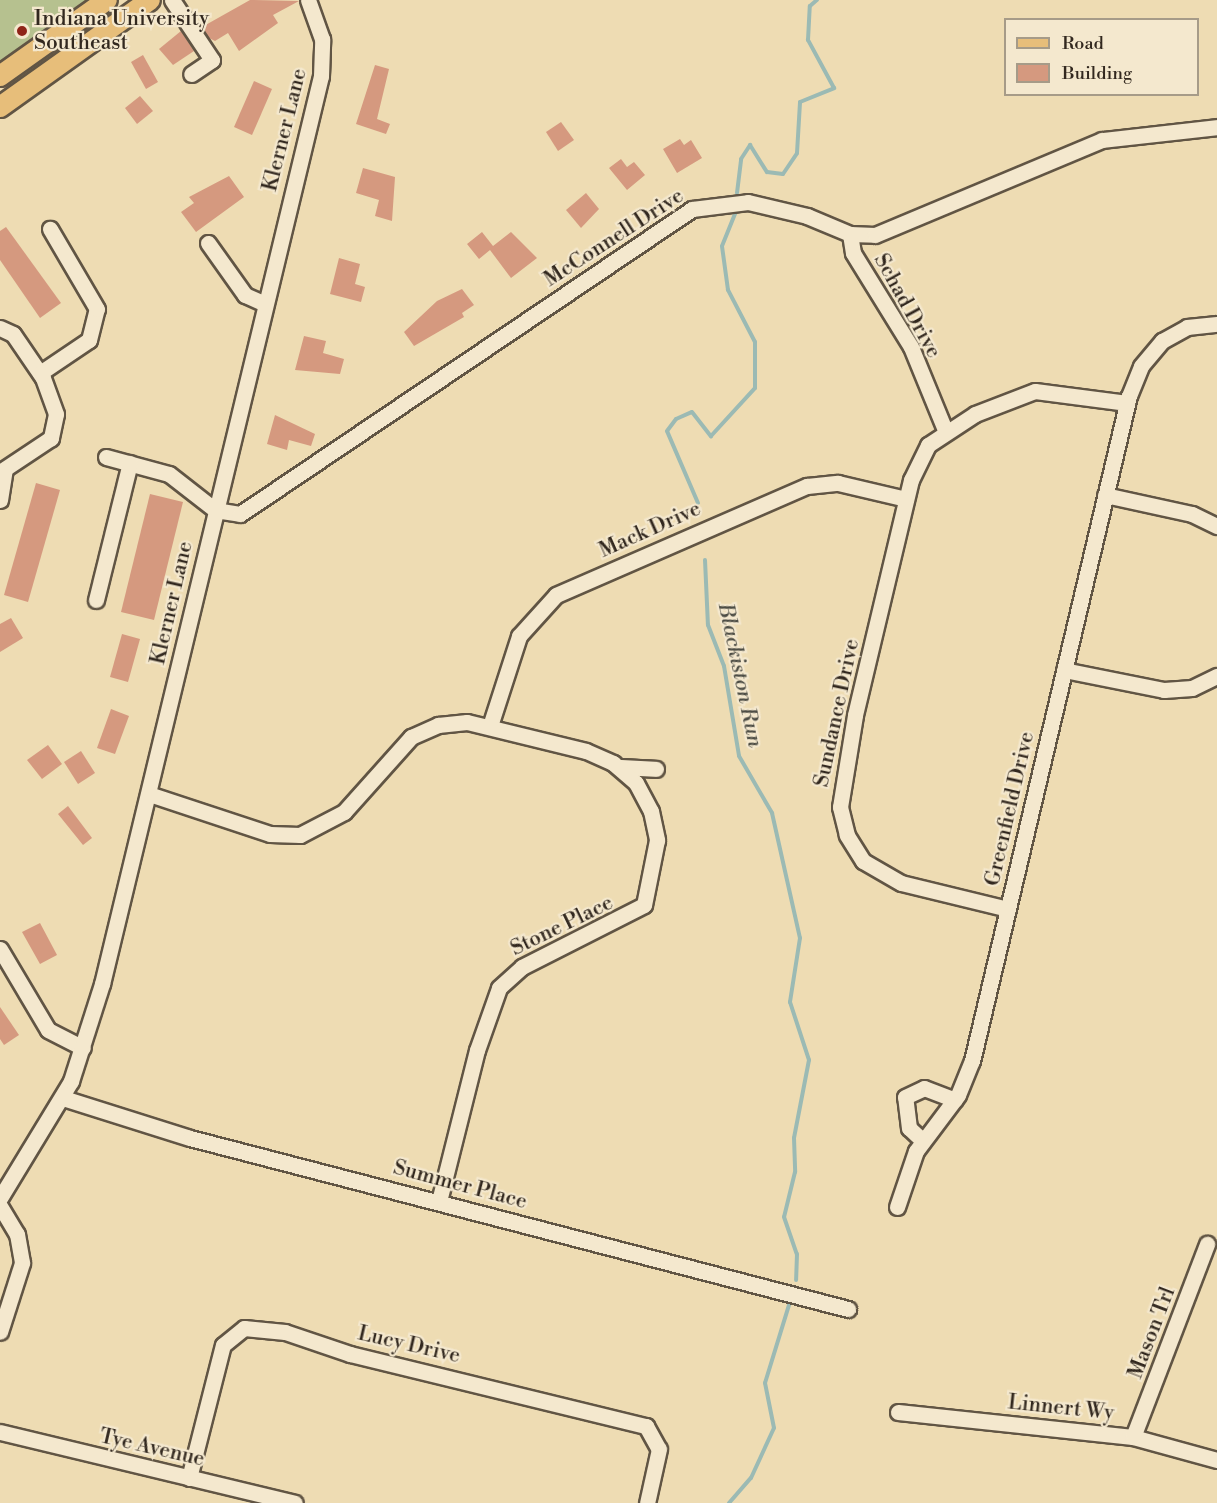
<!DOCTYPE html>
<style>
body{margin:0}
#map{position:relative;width:1217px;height:1503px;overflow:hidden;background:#eedcb3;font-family:"Libre Bodoni",serif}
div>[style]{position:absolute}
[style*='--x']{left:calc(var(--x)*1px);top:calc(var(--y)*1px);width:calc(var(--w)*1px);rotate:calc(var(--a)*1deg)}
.green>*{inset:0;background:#b6c18f}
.stream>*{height:4px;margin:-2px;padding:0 2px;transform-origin:2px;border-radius:2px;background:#9bbab4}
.building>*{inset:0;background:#d5997f}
.roads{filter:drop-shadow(2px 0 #615544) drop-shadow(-2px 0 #615544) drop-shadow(0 2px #615544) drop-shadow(0 -2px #615544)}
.minor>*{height:15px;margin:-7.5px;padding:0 7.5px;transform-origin:7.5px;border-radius:7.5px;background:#f4e8ce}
.major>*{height:20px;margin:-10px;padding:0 10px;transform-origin:10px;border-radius:10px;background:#e7be7a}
.dots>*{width:16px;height:16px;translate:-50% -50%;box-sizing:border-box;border:3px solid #f4e8ce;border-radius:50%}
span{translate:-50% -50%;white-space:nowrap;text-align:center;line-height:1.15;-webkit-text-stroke:4.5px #f4e8ce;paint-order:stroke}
.poi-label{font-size:21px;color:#32281f}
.left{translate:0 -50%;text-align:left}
.street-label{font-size:21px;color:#32281f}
.water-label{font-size:22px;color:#4c4c44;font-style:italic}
.legend{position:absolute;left:1004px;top:18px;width:195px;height:78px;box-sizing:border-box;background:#f4e8ce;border:2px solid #a69b88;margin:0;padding:8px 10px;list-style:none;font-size:18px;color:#32281f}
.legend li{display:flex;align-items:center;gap:12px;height:30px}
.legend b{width:30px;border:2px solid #a69b88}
</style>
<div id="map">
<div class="green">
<i style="clip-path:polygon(0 0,88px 0,0 62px)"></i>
</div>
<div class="stream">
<i style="--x:737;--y:193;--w:34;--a:-83"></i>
<i style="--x:741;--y:159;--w:17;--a:-57"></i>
<i style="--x:750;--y:145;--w:32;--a:58"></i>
<i style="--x:767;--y:172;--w:16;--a:7"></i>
<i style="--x:783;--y:174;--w:25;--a:-56"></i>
<i style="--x:797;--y:153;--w:51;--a:-86.6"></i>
<i style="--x:800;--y:102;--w:37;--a:-22"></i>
<i style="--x:834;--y:88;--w:55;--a:-118.4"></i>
<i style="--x:808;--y:40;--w:34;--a:-87"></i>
<i style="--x:810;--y:6;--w:9;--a:-41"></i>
<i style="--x:698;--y:503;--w:78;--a:-113.3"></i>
<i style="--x:667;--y:431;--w:15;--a:-53"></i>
<i style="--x:676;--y:419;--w:17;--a:-24"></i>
<i style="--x:692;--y:412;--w:31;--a:52"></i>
<i style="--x:711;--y:436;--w:65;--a:-47.5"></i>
<i style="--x:755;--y:388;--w:46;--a:-90"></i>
<i style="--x:755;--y:342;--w:59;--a:-117.4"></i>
<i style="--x:728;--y:290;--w:44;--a:-97.8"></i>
<i style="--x:722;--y:246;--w:40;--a:-68"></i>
<i style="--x:705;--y:560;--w:65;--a:87.4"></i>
<i style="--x:708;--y:625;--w:44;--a:68.7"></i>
<i style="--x:724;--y:666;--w:91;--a:80.5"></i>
<i style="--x:739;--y:756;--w:66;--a:59.9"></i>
<i style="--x:772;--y:813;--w:128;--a:77.4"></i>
<i style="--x:800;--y:938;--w:65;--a:98.9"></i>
<i style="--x:790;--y:1002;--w:61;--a:71.9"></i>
<i style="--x:809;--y:1060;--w:79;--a:100.9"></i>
<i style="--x:794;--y:1138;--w:34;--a:88"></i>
<i style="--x:795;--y:1172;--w:46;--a:103.7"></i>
<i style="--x:784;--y:1217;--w:39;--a:71"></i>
<i style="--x:797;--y:1254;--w:26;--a:92"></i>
<i style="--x:729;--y:1503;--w:33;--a:-49"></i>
<i style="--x:751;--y:1478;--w:55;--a:-65.3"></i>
<i style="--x:774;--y:1428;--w:46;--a:-101.3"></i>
<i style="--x:765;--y:1383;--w:82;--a:-72.9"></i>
</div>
<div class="building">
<i style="clip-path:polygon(250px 0,299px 1px,273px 15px,278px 23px,239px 51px,228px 33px,215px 41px,209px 38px,202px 27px)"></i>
<i style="clip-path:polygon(181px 31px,194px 51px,173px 65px,159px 49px)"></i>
<i style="clip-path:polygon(143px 55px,158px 82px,146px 89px,131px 62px)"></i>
<i style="clip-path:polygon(375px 65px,389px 69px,377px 119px,390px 124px,386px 134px,356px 124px)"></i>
<i style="clip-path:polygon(254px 81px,272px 89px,252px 135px,234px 127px)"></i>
<i style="clip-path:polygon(140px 96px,153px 111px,137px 124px,125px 108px)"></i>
<i style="clip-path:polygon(561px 122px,574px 140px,558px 151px,546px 132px)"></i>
<i style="clip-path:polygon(680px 139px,684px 145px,691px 140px,702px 158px,677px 173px,663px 149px)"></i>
<i style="clip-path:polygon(621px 159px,627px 167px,634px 162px,645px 175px,627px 190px,609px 168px)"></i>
<i style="clip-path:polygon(363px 168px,395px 177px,392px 221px,375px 216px,379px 200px,356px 193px)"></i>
<i style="clip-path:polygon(229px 176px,244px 197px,196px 232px,181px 212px,194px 203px,189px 197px)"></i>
<i style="clip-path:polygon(586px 193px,599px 209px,581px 228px,566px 210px)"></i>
<i style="clip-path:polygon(6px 227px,61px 303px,40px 318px,0 260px,0 231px)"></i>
<i style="clip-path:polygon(482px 232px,493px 246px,511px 232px,537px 258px,511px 278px,490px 250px,479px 259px,467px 244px)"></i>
<i style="clip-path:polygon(339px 258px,360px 264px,355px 284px,365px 287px,361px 302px,330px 294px)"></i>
<i style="clip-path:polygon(462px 289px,474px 305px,462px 313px,464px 317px,414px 346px,404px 332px,437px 301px)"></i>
<i style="clip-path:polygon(304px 336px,326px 341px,323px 353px,344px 359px,340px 374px,295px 370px)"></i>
<i style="clip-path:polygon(275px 415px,315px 434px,311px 446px,289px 440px,287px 450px,267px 444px)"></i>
<i style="clip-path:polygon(36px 483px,60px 490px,28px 602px,4px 595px)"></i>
<i style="clip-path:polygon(150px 494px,183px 502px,154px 620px,121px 612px)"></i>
<i style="clip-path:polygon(11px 618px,23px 638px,0 652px,0 624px)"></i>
<i style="clip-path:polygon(122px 634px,140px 639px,128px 682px,110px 677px)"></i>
<i style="clip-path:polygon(111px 709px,129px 716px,115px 754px,97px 748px)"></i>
<i style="clip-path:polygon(48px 745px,62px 764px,42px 779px,27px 760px)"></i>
<i style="clip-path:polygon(81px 751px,95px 773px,78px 784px,64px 762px)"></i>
<i style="clip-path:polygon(68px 806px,92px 838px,83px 845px,58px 814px)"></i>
<i style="clip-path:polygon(40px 923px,57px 955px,40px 964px,22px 932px)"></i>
<i style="clip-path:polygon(0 1007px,19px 1035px,4px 1045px,0 1039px)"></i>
</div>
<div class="roads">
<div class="minor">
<i style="--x:172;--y:0;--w:72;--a:56.3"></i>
<i style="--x:212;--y:60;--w:25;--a:146"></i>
<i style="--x:850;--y:234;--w:19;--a:81"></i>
<i style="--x:853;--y:253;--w:110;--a:58.3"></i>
<i style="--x:911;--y:347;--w:90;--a:67.7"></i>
<i style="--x:208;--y:243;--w:64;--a:54.6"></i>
<i style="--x:245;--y:295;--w:20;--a:24"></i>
<i style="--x:0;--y:328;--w:14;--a:25"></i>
<i style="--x:13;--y:334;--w:53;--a:55.7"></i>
<i style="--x:43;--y:378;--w:38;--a:70"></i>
<i style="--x:56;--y:414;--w:25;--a:102"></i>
<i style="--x:51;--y:438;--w:61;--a:146.3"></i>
<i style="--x:40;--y:373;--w:59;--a:-34"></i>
<i style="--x:89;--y:340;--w:32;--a:-76"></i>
<i style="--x:97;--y:309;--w:93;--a:-120.4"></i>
<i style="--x:106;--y:457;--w:65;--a:15.1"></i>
<i style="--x:169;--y:474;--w:58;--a:38"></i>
<i style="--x:215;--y:510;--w:25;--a:9"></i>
<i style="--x:240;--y:514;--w:545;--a:-34.01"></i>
<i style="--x:692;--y:209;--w:56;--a:-7.1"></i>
<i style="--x:748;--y:202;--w:61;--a:13.3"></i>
<i style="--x:807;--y:216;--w:47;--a:22.7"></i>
<i style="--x:850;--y:234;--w:25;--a:2"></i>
<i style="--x:875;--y:235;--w:246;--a:-22.7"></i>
<i style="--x:1102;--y:140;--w:116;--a:-6.4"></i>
<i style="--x:1105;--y:495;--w:89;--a:12.3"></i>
<i style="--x:1192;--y:514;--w:28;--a:26"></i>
<i style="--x:0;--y:500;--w:31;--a:-81"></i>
<i style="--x:96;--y:600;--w:141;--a:-76.1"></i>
<i style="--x:1064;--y:670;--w:102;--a:11.3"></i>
<i style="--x:1164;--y:690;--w:28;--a:-4"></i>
<i style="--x:1192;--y:688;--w:28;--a:-26"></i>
<i style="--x:490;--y:726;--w:95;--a:-72.1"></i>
<i style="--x:519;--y:636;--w:55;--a:-47.9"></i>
<i style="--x:556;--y:595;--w:274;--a:-23.5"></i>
<i style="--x:807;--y:486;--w:31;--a:-6"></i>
<i style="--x:838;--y:483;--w:70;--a:13.2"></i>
<i style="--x:619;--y:767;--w:37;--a:3"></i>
<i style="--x:149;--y:794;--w:127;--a:18.3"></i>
<i style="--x:270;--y:834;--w:30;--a:2"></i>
<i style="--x:300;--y:835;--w:50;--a:-27.6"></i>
<i style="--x:344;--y:812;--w:101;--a:-48.2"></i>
<i style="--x:411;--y:737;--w:30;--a:-24"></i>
<i style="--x:438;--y:725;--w:29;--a:-6"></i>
<i style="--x:467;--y:722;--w:122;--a:13.7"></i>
<i style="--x:586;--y:751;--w:30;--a:24"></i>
<i style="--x:613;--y:763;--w:30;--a:41"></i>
<i style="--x:636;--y:783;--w:32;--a:62"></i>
<i style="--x:651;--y:811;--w:30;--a:78"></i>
<i style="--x:657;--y:840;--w:66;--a:101.3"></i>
<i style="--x:644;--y:905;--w:137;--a:153.1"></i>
<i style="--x:522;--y:967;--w:31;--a:138"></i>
<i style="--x:499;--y:988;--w:66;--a:109.5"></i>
<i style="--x:477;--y:1050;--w:156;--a:104.1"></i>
<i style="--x:1008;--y:909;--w:110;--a:-166.3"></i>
<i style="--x:901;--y:883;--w:44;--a:-149.9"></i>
<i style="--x:863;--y:861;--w:31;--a:-122"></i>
<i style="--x:847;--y:835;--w:29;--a:-104"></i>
<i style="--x:840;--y:807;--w:93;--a:-80.7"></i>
<i style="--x:855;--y:715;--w:242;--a:-76.6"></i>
<i style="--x:911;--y:480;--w:39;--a:-64"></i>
<i style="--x:928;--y:445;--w:56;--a:-33.4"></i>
<i style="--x:975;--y:414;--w:64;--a:-21"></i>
<i style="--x:1035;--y:391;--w:93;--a:7.4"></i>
<i style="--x:0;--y:949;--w:94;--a:59.3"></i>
<i style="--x:48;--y:1030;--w:39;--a:27"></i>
<i style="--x:63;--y:1098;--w:133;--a:17.5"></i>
<i style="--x:190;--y:1138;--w:680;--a:14.57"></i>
<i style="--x:923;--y:1141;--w:19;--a:-137"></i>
<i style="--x:909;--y:1128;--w:31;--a:-97"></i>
<i style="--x:905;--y:1097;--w:21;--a:-25"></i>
<i style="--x:924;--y:1088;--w:33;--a:21"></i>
<i style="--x:0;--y:1198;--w:137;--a:-58.7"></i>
<i style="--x:71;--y:1081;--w:102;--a:-72.3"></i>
<i style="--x:102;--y:984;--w:934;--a:-76.44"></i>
<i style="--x:321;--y:76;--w:37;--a:-88"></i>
<i style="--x:322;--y:39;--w:41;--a:-109.7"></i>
<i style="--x:0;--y:1206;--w:33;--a:59"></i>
<i style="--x:17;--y:1234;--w:29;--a:80"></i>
<i style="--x:22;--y:1263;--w:72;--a:107.7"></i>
<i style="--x:897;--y:1207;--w:59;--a:-71.3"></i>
<i style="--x:916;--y:1151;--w:70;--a:-53.1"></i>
<i style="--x:958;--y:1095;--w:37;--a:-68"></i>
<i style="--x:972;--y:1061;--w:683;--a:-76.72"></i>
<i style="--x:1129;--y:396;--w:32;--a:-68"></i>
<i style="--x:1141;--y:366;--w:33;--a:-50"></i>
<i style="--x:1162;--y:341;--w:29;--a:-29"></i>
<i style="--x:1187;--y:327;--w:30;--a:-6"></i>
<i style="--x:898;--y:1412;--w:236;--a:6.1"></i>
<i style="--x:1133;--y:1437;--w:87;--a:15.3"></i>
<i style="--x:0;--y:1432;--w:303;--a:13.5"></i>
<i style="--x:1133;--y:1437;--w:207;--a:-69"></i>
<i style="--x:189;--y:1478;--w:137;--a:-75.7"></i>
<i style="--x:223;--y:1345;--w:27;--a:-39"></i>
<i style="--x:244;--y:1328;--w:41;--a:5.6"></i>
<i style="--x:285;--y:1332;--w:69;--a:18.7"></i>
<i style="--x:350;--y:1354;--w:305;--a:13.7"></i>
<i style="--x:646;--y:1426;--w:26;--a:61"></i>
<i style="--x:659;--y:1449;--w:55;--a:102.5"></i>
</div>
<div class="major">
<i style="--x:0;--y:76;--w:131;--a:-35.4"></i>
<i style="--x:0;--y:107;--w:184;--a:-35.5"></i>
</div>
</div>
<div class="dots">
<i style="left:22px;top:31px;background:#8f2418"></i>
</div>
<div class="poi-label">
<span class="left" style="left:34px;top:31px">Indiana University<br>Southeast</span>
</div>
<div class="street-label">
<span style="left:285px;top:130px;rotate:-76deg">Klerner Lane</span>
<span style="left:614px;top:238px;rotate:-33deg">McConnell Drive</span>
<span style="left:907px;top:306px;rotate:61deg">Schad Drive</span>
<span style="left:650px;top:530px;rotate:-24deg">Mack Drive</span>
<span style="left:172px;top:603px;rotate:-77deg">Klerner Lane</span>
<span style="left:837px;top:713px;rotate:-78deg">Sundance Drive</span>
<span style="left:1010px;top:809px;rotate:-77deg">Greenfield Drive</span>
<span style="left:562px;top:926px;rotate:-26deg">Stone Place</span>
<span style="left:460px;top:1185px;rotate:15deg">Summer Place</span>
<span style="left:1152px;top:1333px;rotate:-69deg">Mason Trl</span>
<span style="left:409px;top:1345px;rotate:13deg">Lucy Drive</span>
<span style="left:1061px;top:1408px;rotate:6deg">Linnert Wy</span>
<span style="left:152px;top:1448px;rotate:13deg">Tye Avenue</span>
</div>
<div class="water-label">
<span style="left:740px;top:675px;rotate:78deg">Blackiston Run</span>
</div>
<ul class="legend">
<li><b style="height:8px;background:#e7be7a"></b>Road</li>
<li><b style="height:16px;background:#d5997f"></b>Building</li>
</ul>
</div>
